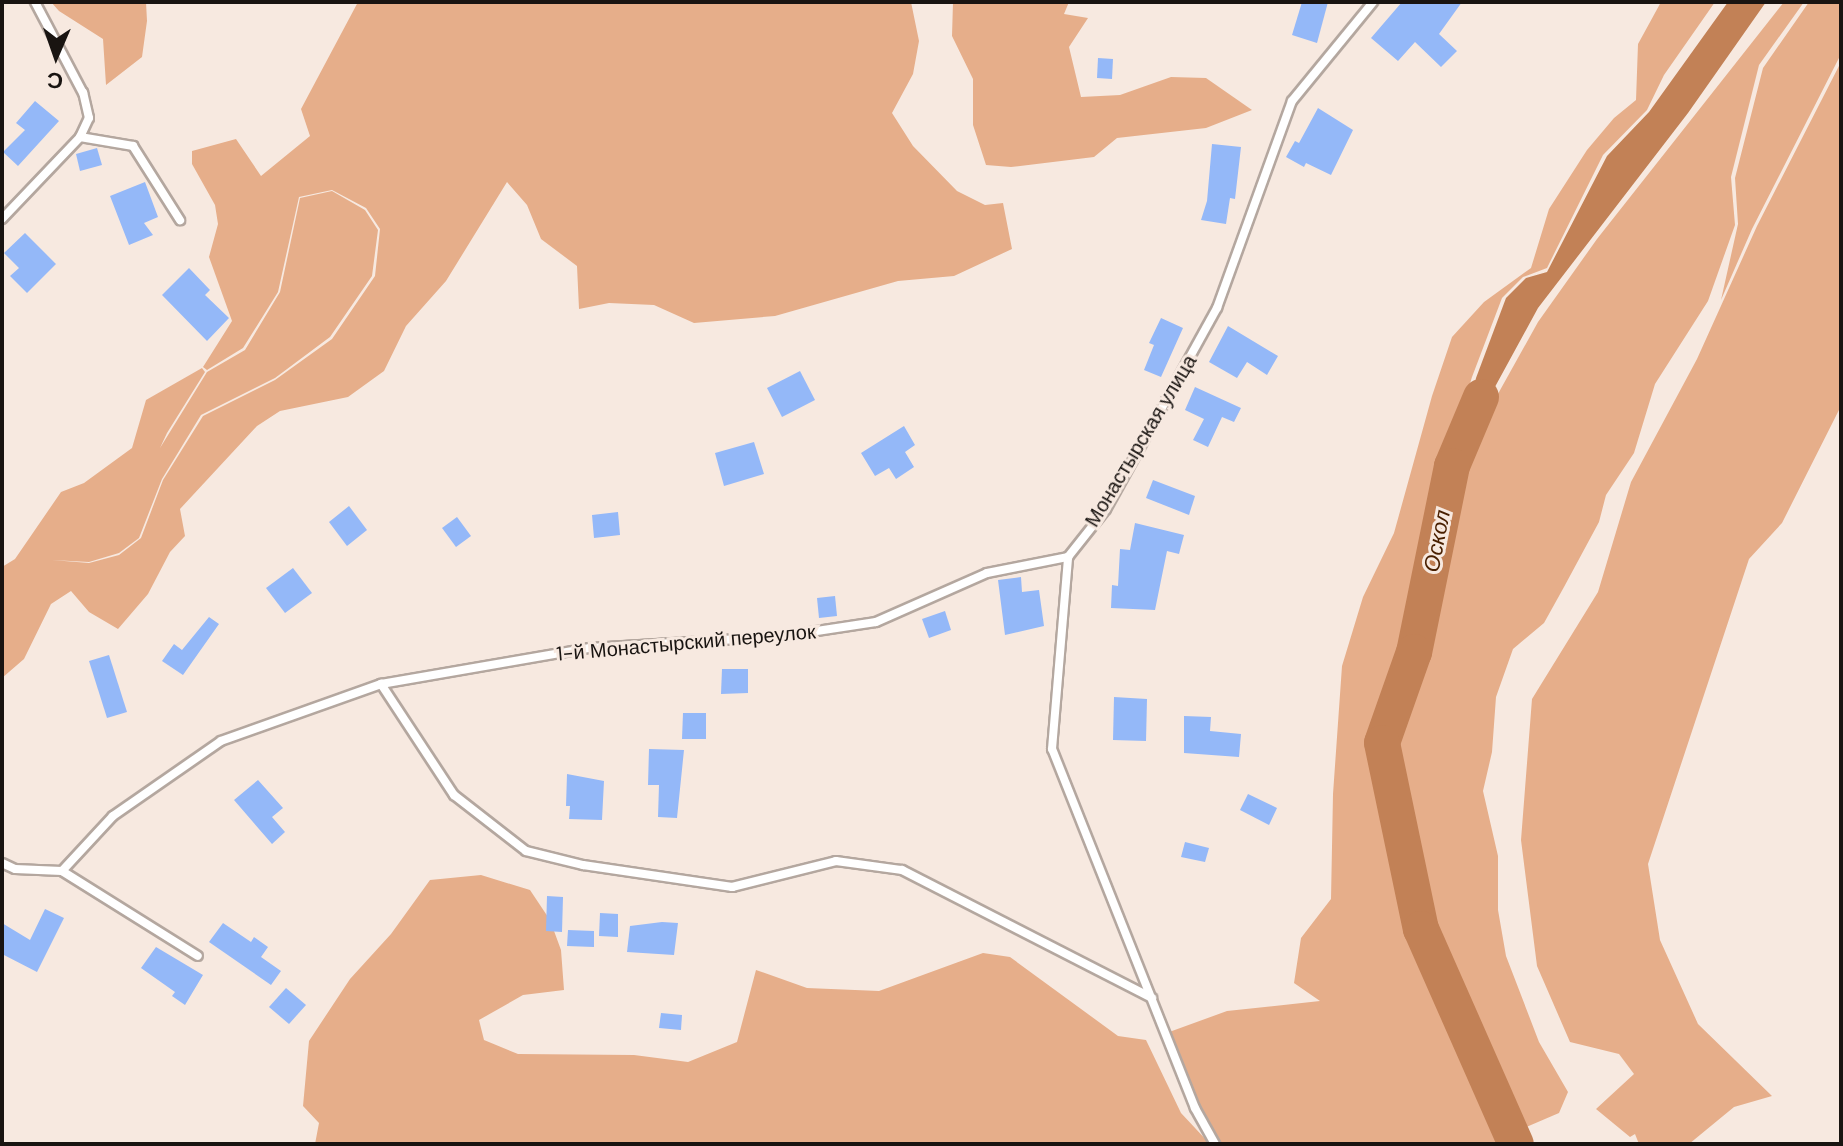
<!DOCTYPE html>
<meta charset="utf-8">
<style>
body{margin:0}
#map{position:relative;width:1843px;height:1146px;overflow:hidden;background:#f7e9e0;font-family:"DM Sans",sans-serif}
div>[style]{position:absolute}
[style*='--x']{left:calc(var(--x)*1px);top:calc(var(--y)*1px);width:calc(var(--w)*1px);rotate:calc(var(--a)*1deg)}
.green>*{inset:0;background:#e6ae8a}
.water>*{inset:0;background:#c28156}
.river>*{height:36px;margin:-18px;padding:0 18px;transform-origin:18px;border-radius:18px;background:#c28156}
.building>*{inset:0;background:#94b8f8}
.roads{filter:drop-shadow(2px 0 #b4a79f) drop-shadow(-2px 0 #b4a79f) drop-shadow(0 2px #b4a79f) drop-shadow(0 -2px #b4a79f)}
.service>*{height:8px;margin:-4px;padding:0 4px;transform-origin:4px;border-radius:4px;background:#fff}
span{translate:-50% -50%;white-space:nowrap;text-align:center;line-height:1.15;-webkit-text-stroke:6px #f7e9e0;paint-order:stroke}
.street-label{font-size:20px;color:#191411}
.water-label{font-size:22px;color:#491f00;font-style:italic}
.frame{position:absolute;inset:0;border:4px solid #191411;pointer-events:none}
.north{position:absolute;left:16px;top:16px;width:80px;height:80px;-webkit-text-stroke:6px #f7e9e0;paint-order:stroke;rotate:182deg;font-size:22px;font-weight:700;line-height:32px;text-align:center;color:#191411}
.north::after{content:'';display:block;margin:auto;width:28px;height:36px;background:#191411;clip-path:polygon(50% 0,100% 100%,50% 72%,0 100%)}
</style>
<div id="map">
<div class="green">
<i style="clip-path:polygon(51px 2px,146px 2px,147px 21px,142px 57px,106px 85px,103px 39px,59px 11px)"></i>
<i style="clip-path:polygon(358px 2px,911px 2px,919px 41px,913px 74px,892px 113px,913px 146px,957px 191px,985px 205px,1003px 203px,1012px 249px,954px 276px,898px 281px,775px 316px,694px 323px,654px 305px,609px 303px,579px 309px,577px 266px,541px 239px,527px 205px,507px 182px,446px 281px,406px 326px,384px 371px,348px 397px,280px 411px,257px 426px,180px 509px,185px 536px,170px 552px,148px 594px,118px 629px,89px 612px,71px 591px,51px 604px,24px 659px,2px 678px,2px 567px,15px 559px,61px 492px,84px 483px,132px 448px,146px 400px,202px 368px,205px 372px,167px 433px,160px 448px,207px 372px,245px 350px,280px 292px,300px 198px,332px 191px,365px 210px,378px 230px,372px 276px,330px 337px,275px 378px,201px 415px,162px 479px,139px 538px,119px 553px,89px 562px,52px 560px,89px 563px,119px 555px,141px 538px,163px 480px,203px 416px,275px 380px,332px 339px,375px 276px,380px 229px,366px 208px,332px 190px,299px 197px,278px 292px,243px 348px,207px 370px,203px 367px,232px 321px,209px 257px,218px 224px,215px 205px,192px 164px,192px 151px,236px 139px,261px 176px,310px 136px,301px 109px)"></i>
<i style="clip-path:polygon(953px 2px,1069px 2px,1064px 14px,1088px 18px,1069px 47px,1081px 97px,1120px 95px,1171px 77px,1206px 78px,1252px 110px,1206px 128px,1117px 138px,1094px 157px,1011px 167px,986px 165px,973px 125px,973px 79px,952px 36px)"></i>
<i style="clip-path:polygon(1661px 2px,1715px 2px,1664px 75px,1647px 110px,1603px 155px,1547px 268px,1523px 277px,1502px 298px,1472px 377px,1445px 464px,1406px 650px,1376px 744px,1415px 930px,1512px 1144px,1223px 1144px,1190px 1109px,1161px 1035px,1227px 1011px,1320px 1001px,1294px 983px,1301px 938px,1331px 899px,1333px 794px,1342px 666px,1363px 597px,1394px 533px,1432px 396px,1452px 337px,1484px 302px,1531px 268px,1549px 209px,1587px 150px,1614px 118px,1636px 100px,1638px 44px)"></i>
<i style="clip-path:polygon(1784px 2px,1804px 2px,1759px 65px,1731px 177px,1735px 225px,1708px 301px,1655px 384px,1634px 453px,1606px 495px,1599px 522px,1564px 587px,1544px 623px,1513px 649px,1496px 697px,1492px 752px,1483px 791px,1498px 856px,1498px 910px,1506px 956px,1539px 1042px,1568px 1092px,1559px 1113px,1524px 1128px,1430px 913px,1394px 743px,1423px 660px,1456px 487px,1489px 410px,1538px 322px,1597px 239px)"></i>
<i style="clip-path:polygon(1809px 2px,1841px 2px,1841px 54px,1752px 229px,1721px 300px,1738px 224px,1735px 178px,1763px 68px)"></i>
<i style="clip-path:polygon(1841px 62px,1841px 406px,1782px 523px,1749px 559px,1648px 864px,1660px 940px,1698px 1024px,1772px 1096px,1734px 1107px,1689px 1144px,1639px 1144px,1635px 1134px,1630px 1137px,1596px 1109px,1634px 1074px,1619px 1054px,1570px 1042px,1537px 966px,1521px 840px,1532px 699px,1598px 592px,1631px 482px,1697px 359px,1757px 226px)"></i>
<i style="clip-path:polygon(481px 875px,530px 890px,550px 920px,561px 950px,564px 990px,523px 995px,479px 1020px,484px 1040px,518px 1054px,634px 1055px,688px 1062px,737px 1042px,756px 970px,807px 988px,879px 991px,983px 953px,1010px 957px,1118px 1036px,1146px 1040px,1181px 1113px,1210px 1144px,315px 1144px,319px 1123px,303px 1106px,309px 1041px,350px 979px,391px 934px,430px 880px)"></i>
</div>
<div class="water">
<i style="clip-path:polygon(1728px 2px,1766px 2px,1688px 113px,1538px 308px,1460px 451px,1476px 378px,1506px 298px,1526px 278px,1547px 272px,1607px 156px,1649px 112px)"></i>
</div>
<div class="river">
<i style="--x:1481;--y:397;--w:75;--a:112.8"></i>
<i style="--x:1452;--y:466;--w:190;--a:101.5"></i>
<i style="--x:1414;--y:652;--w:96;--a:109.4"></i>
<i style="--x:1382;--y:743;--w:190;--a:78.2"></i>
<i style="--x:1421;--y:929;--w:235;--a:66.2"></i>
</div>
<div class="building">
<i style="clip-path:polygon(1302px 2px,1328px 2px,1317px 43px,1292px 35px)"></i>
<i style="clip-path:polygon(1402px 2px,1462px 2px,1439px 34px,1457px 51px,1441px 67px,1415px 42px,1398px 61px,1371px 38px)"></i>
<i style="clip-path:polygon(1098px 58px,1113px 59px,1112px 79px,1097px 78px)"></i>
<i style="clip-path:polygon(35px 101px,59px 121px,18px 166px,3px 152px,25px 130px,16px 123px)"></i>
<i style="clip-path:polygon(1318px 108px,1353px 130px,1331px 175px,1306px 163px,1304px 167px,1286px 157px,1295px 141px,1299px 143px)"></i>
<i style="clip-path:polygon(1212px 144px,1241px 147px,1235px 199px,1230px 198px,1226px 224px,1201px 220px,1207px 201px)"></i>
<i style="clip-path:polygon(97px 148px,102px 165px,80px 171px,76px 154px)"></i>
<i style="clip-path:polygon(145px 182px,158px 217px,144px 223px,153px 235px,129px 245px,110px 196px)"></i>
<i style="clip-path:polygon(25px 233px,56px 264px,27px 293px,10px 276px,19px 268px,4px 253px)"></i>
<i style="clip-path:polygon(189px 268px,210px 290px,205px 295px,229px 318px,207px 341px,162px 295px)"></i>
<i style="clip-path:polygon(1161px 318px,1183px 328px,1161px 377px,1144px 370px,1154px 345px,1149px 343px)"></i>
<i style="clip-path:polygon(1228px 326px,1278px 356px,1267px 375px,1247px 362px,1237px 378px,1209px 362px)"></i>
<i style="clip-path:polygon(800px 371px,815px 400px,782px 417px,767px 388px)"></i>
<i style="clip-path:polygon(1195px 387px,1241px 408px,1234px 422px,1222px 417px,1208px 447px,1193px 440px,1204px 419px,1185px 410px)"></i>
<i style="clip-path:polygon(904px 426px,915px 445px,905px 452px,914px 467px,896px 479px,889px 468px,875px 476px,861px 453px)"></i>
<i style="clip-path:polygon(754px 442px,764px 474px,724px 486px,715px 453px)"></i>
<i style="clip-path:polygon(1153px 480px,1195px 496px,1189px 515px,1146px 498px)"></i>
<i style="clip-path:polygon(349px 506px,367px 530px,347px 546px,329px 522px)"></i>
<i style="clip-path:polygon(618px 512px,620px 535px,594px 538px,592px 515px)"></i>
<i style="clip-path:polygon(457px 517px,471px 536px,456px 547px,442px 528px)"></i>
<i style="clip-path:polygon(1135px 523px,1184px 535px,1179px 554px,1167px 551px,1155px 610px,1111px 608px,1112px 585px,1118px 586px,1120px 549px,1130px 550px)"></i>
<i style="clip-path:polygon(293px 568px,312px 593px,285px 613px,266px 588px)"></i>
<i style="clip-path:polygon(1021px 577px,1022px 592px,1039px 590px,1044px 626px,1005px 635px,998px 580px)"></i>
<i style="clip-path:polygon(835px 596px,837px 616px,819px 618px,817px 598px)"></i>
<i style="clip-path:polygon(945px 611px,951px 630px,929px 638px,922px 619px)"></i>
<i style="clip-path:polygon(209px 617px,219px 624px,183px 675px,162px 661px,174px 644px,182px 650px)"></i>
<i style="clip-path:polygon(109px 655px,127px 712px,107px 718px,89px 661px)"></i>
<i style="clip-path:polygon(722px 669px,748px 669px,748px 693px,721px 694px)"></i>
<i style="clip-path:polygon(1114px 697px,1147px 699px,1146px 741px,1113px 740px)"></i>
<i style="clip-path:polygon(683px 713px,706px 713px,706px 739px,682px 739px)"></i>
<i style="clip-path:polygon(1184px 716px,1211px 717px,1210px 731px,1241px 734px,1239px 757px,1184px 753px)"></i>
<i style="clip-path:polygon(649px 749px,684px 750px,677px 818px,658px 817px,659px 785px,648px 785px)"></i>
<i style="clip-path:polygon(567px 774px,604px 781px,602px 820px,569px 819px,570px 806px,566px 806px)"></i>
<i style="clip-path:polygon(258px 780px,283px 808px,272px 817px,285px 832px,272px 844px,234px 800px)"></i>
<i style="clip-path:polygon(1248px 794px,1277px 808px,1269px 825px,1240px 810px)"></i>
<i style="clip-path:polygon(1185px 842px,1209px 848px,1205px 862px,1181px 857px)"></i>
<i style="clip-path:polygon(547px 896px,563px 897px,562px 932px,546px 931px)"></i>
<i style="clip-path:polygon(45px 909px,64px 918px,37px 972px,2px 954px,2px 923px,30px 940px)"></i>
<i style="clip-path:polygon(600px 913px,618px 914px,618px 937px,599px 936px)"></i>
<i style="clip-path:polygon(662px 922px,678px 923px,674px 955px,627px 952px,630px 926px)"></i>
<i style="clip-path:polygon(223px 923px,251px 942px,254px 937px,268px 947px,261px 957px,281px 971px,271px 985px,209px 942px)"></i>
<i style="clip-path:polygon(568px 930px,594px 931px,594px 947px,567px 946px)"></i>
<i style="clip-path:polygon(156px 947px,203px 975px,185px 1005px,172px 996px,175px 992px,141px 968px)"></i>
<i style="clip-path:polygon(286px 988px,306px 1005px,289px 1024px,269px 1007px)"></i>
<i style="clip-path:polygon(661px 1013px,682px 1015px,681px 1030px,659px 1028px)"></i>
</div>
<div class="roads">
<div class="service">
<i style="--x:80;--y:137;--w:54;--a:9.6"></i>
<i style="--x:133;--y:146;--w:88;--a:57.6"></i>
<i style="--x:2;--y:219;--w:113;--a:-46.4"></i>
<i style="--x:80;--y:137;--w:21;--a:-65"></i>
<i style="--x:89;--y:118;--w:26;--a:-103"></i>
<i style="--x:83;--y:93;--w:103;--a:-117.8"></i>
<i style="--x:381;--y:684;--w:133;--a:56.7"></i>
<i style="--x:454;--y:795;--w:91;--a:37.9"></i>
<i style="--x:526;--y:851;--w:59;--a:13.8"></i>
<i style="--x:583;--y:865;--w:151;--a:8.4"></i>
<i style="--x:732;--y:887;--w:107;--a:-14"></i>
<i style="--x:836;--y:861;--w:67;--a:7.8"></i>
<i style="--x:902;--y:870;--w:281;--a:27.1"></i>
<i style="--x:2;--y:863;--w:14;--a:25"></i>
<i style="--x:15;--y:869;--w:47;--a:2.4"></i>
<i style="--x:62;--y:871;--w:160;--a:32"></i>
<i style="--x:62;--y:871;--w:75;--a:-47.2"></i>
<i style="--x:113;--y:816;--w:131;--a:-34.8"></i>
<i style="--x:221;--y:741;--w:170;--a:-19.6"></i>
<i style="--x:381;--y:684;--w:212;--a:-9.8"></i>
<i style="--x:590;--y:648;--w:194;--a:-3.5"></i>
<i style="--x:784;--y:636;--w:93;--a:-8.7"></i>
<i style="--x:876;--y:622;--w:121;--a:-23.8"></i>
<i style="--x:987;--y:573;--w:83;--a:-11.2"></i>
<i style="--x:1215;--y:1144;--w:41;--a:-119.1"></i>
<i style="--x:1195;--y:1108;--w:386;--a:-111.7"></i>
<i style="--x:1052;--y:749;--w:193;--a:-85.2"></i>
<i style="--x:1068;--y:557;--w:61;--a:-51.6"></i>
<i style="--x:1106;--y:509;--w:230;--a:-61.1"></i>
<i style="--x:1217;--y:308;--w:220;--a:-70.1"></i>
<i style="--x:1292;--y:101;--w:128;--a:-50.7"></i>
</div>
</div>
<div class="street-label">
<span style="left:1141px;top:441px;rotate:-59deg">Монастырская улица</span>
<span style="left:686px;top:643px;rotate:-5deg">1-й Монастырский переулок</span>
</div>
<div class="water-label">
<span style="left:1437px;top:541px;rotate:-79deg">Оскол</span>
</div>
<div class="frame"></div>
<div class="north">С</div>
</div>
